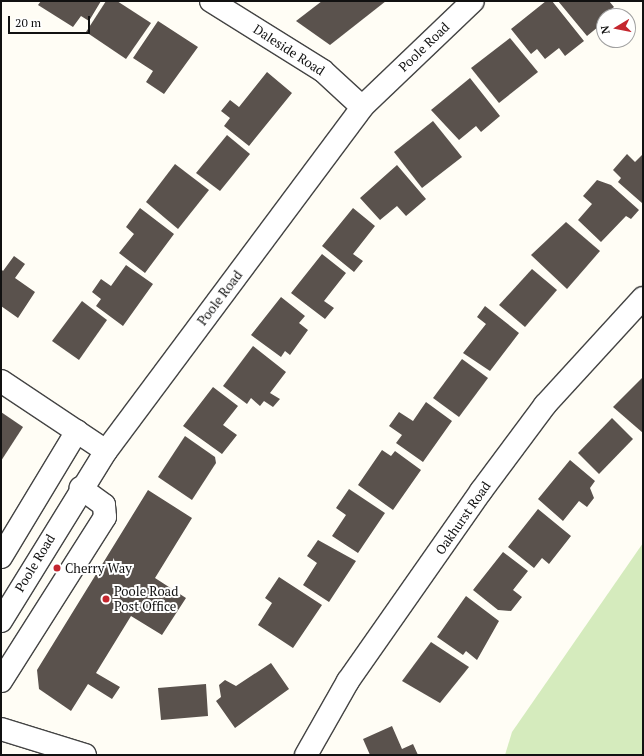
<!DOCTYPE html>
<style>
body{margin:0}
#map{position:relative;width:644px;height:756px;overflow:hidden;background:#fffdf5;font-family:"PT Serif",serif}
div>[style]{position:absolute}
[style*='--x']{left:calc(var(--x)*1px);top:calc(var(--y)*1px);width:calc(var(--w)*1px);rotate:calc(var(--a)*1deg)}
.green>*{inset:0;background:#d5ebbd}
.building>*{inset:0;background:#5a524d}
.roads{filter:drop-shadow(1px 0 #444) drop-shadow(-1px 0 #444) drop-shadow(0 1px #444) drop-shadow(0 -1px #444)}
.minor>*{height:22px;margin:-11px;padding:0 11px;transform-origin:11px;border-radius:11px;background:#fff}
.dots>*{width:11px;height:11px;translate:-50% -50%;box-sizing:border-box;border:2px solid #fff;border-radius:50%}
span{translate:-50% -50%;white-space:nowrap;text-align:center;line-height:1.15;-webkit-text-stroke:4px #fff;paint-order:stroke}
.street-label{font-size:13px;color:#111}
.poi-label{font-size:13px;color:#111}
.left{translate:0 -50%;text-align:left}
.frame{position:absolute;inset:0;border:2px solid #111;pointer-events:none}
.north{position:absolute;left:596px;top:8px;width:40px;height:40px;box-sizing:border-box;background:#fff;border:1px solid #a0a0a0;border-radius:50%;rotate:260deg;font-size:11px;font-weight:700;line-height:16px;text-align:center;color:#111}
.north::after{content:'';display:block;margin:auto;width:14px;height:18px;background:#c4262e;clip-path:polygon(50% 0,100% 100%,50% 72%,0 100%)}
.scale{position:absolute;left:8px;top:16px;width:82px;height:18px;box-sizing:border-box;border:2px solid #111;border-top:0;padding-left:5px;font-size:12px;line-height:14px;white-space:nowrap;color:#111;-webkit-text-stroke:3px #fff;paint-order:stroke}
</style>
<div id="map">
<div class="green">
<i style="clip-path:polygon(643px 543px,643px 755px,505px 755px,512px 732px)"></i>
</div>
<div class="building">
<i style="clip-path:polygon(41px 1px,101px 1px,89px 21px,81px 16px,73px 27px,38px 5px)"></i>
<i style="clip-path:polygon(106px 1px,117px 1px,151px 23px,126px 59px,86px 32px)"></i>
<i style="clip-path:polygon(322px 1px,386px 1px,330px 45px,296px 21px)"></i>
<i style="clip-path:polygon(546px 1px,552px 1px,584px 41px,565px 56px,559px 48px,545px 59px,537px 49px,531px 54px,511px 29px)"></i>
<i style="clip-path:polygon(558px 1px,609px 1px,614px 7px,603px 16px,604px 22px,587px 36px)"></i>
<i style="clip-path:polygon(158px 21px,198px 47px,164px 94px,146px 82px,153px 71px,133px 58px)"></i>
<i style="clip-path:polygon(510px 38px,538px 72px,499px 103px,471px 68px)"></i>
<i style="clip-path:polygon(267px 72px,292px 93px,249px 146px,224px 126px,230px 118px,221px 111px,230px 100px,239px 107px)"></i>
<i style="clip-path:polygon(470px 78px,500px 116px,481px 132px,476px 126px,459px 140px,431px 110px)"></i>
<i style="clip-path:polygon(433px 121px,462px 157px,422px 188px,394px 152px)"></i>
<i style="clip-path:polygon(227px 135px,250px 154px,220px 191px,196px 173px)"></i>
<i style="clip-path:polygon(627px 154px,635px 162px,643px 154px,642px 203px,618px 182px,621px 178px,613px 170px)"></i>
<i style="clip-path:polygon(175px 164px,209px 190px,178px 229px,146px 202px)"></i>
<i style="clip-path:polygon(397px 165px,426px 199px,406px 216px,397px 206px,380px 220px,360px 198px)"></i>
<i style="clip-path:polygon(597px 180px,611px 185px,639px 210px,631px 219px,626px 216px,601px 242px,578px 220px,592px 204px,583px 196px)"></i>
<i style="clip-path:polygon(140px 208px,174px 234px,145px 273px,119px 253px,134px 234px,126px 227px)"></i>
<i style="clip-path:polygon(353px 208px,375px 226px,353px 254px,363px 261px,354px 272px,322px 246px)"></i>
<i style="clip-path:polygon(566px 222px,600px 251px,567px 289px,531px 255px)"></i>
<i style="clip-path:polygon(322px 254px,346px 273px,324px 301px,334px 308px,325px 319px,291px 293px)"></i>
<i style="clip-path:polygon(14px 256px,25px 264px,15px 278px,35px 292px,18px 318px,1px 306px,1px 269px,3px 271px)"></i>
<i style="clip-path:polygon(126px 265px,153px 284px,123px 326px,96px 306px,101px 299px,92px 292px,101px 279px,111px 286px)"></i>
<i style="clip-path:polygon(532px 269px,557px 290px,525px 327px,499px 305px)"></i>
<i style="clip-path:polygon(281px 297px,305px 316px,299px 323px,308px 330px,290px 355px,285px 351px,281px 357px,251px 335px)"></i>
<i style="clip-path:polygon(82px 301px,107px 320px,79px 360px,52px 341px)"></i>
<i style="clip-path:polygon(485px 306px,519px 333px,490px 371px,463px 353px,486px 324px,477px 317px)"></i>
<i style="clip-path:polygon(253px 346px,286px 372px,270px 393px,280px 399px,273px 407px,264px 401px,260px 406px,251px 398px,247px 404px,223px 386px)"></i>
<i style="clip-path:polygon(462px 359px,488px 378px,459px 417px,433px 398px)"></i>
<i style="clip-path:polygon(643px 377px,643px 433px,613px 407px)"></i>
<i style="clip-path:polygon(213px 387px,238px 406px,223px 425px,237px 435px,222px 454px,183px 426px)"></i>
<i style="clip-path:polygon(426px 402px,452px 421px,423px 462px,396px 443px,402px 435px,389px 426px,399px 412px,413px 421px)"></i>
<i style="clip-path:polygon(1px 412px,23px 427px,1px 461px)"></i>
<i style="clip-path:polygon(612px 418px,633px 439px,599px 474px,578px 453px)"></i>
<i style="clip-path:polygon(185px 436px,215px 457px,216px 463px,192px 500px,158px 477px)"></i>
<i style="clip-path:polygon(382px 450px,391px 456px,395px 451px,421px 470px,393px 510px,358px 485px)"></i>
<i style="clip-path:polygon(570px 460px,595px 481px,590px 488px,594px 498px,587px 507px,579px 501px,563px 521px,538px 499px)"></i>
<i style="clip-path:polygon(349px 489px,385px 513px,358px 553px,332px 536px,346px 515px,336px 508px)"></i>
<i style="clip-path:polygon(148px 490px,192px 518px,155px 578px,186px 598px,162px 635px,131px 616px,96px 673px,120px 687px,112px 699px,88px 684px,71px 711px,39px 689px,37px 670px)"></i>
<i style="clip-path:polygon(538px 509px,571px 536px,549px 564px,542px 558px,534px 568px,508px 547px)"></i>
<i style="clip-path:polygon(318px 540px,356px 561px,329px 602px,303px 585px,317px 563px,307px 556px)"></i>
<i style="clip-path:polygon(503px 552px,528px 571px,513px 590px,522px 597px,511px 611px,498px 610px,473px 590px)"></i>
<i style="clip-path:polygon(279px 577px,322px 605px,293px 648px,258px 625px,272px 603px,265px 598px)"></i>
<i style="clip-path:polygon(466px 596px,499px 621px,477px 660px,466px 651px,463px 655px,437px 637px)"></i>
<i style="clip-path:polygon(431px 642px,469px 667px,440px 703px,402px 681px)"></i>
<i style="clip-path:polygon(271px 663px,289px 689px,235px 728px,216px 701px,221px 697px,219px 685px,225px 680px,236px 686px)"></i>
<i style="clip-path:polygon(206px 684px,208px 716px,161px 720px,158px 688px)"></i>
<i style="clip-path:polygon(392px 726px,402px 749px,413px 744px,418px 755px,370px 755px,363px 739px)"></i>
</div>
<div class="roads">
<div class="minor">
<i style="--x:211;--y:1;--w:132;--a:32"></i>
<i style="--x:323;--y:71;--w:53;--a:42.7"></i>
<i style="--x:1;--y:381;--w:126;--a:33.7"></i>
<i style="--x:1;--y:557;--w:147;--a:-58.9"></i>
<i style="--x:1;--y:621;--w:200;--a:-58.3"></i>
<i style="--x:106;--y:451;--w:429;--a:-53.3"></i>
<i style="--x:362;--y:107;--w:153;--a:-43.7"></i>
<i style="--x:1;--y:681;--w:194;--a:-57.6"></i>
<i style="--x:105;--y:517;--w:12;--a:-95"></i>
<i style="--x:104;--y:505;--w:29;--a:-144"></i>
<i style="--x:1;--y:729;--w:88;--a:17.2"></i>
<i style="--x:306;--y:755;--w:85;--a:-60.4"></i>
<i style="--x:348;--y:681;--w:232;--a:-55"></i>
<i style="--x:481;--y:491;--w:107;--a:-53.3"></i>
<i style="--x:545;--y:405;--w:145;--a:-47.5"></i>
</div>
</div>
<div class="dots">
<i style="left:57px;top:568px;background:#c4262e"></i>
<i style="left:106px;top:599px;background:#c4262e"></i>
</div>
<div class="street-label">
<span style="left:424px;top:47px;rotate:-44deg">Poole Road</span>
<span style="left:289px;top:50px;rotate:33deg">Daleside Road</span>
<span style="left:220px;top:298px;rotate:-53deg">Poole Road</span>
<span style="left:463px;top:518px;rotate:-55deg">Oakhurst Road</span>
<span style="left:35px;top:563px;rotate:-59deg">Poole Road</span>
</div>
<div class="poi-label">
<span class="left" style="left:65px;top:568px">Cherry Way</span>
<span class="left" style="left:114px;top:599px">Poole Road<br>Post Office</span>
</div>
<div class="frame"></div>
<div class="north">N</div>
<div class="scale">20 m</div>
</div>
